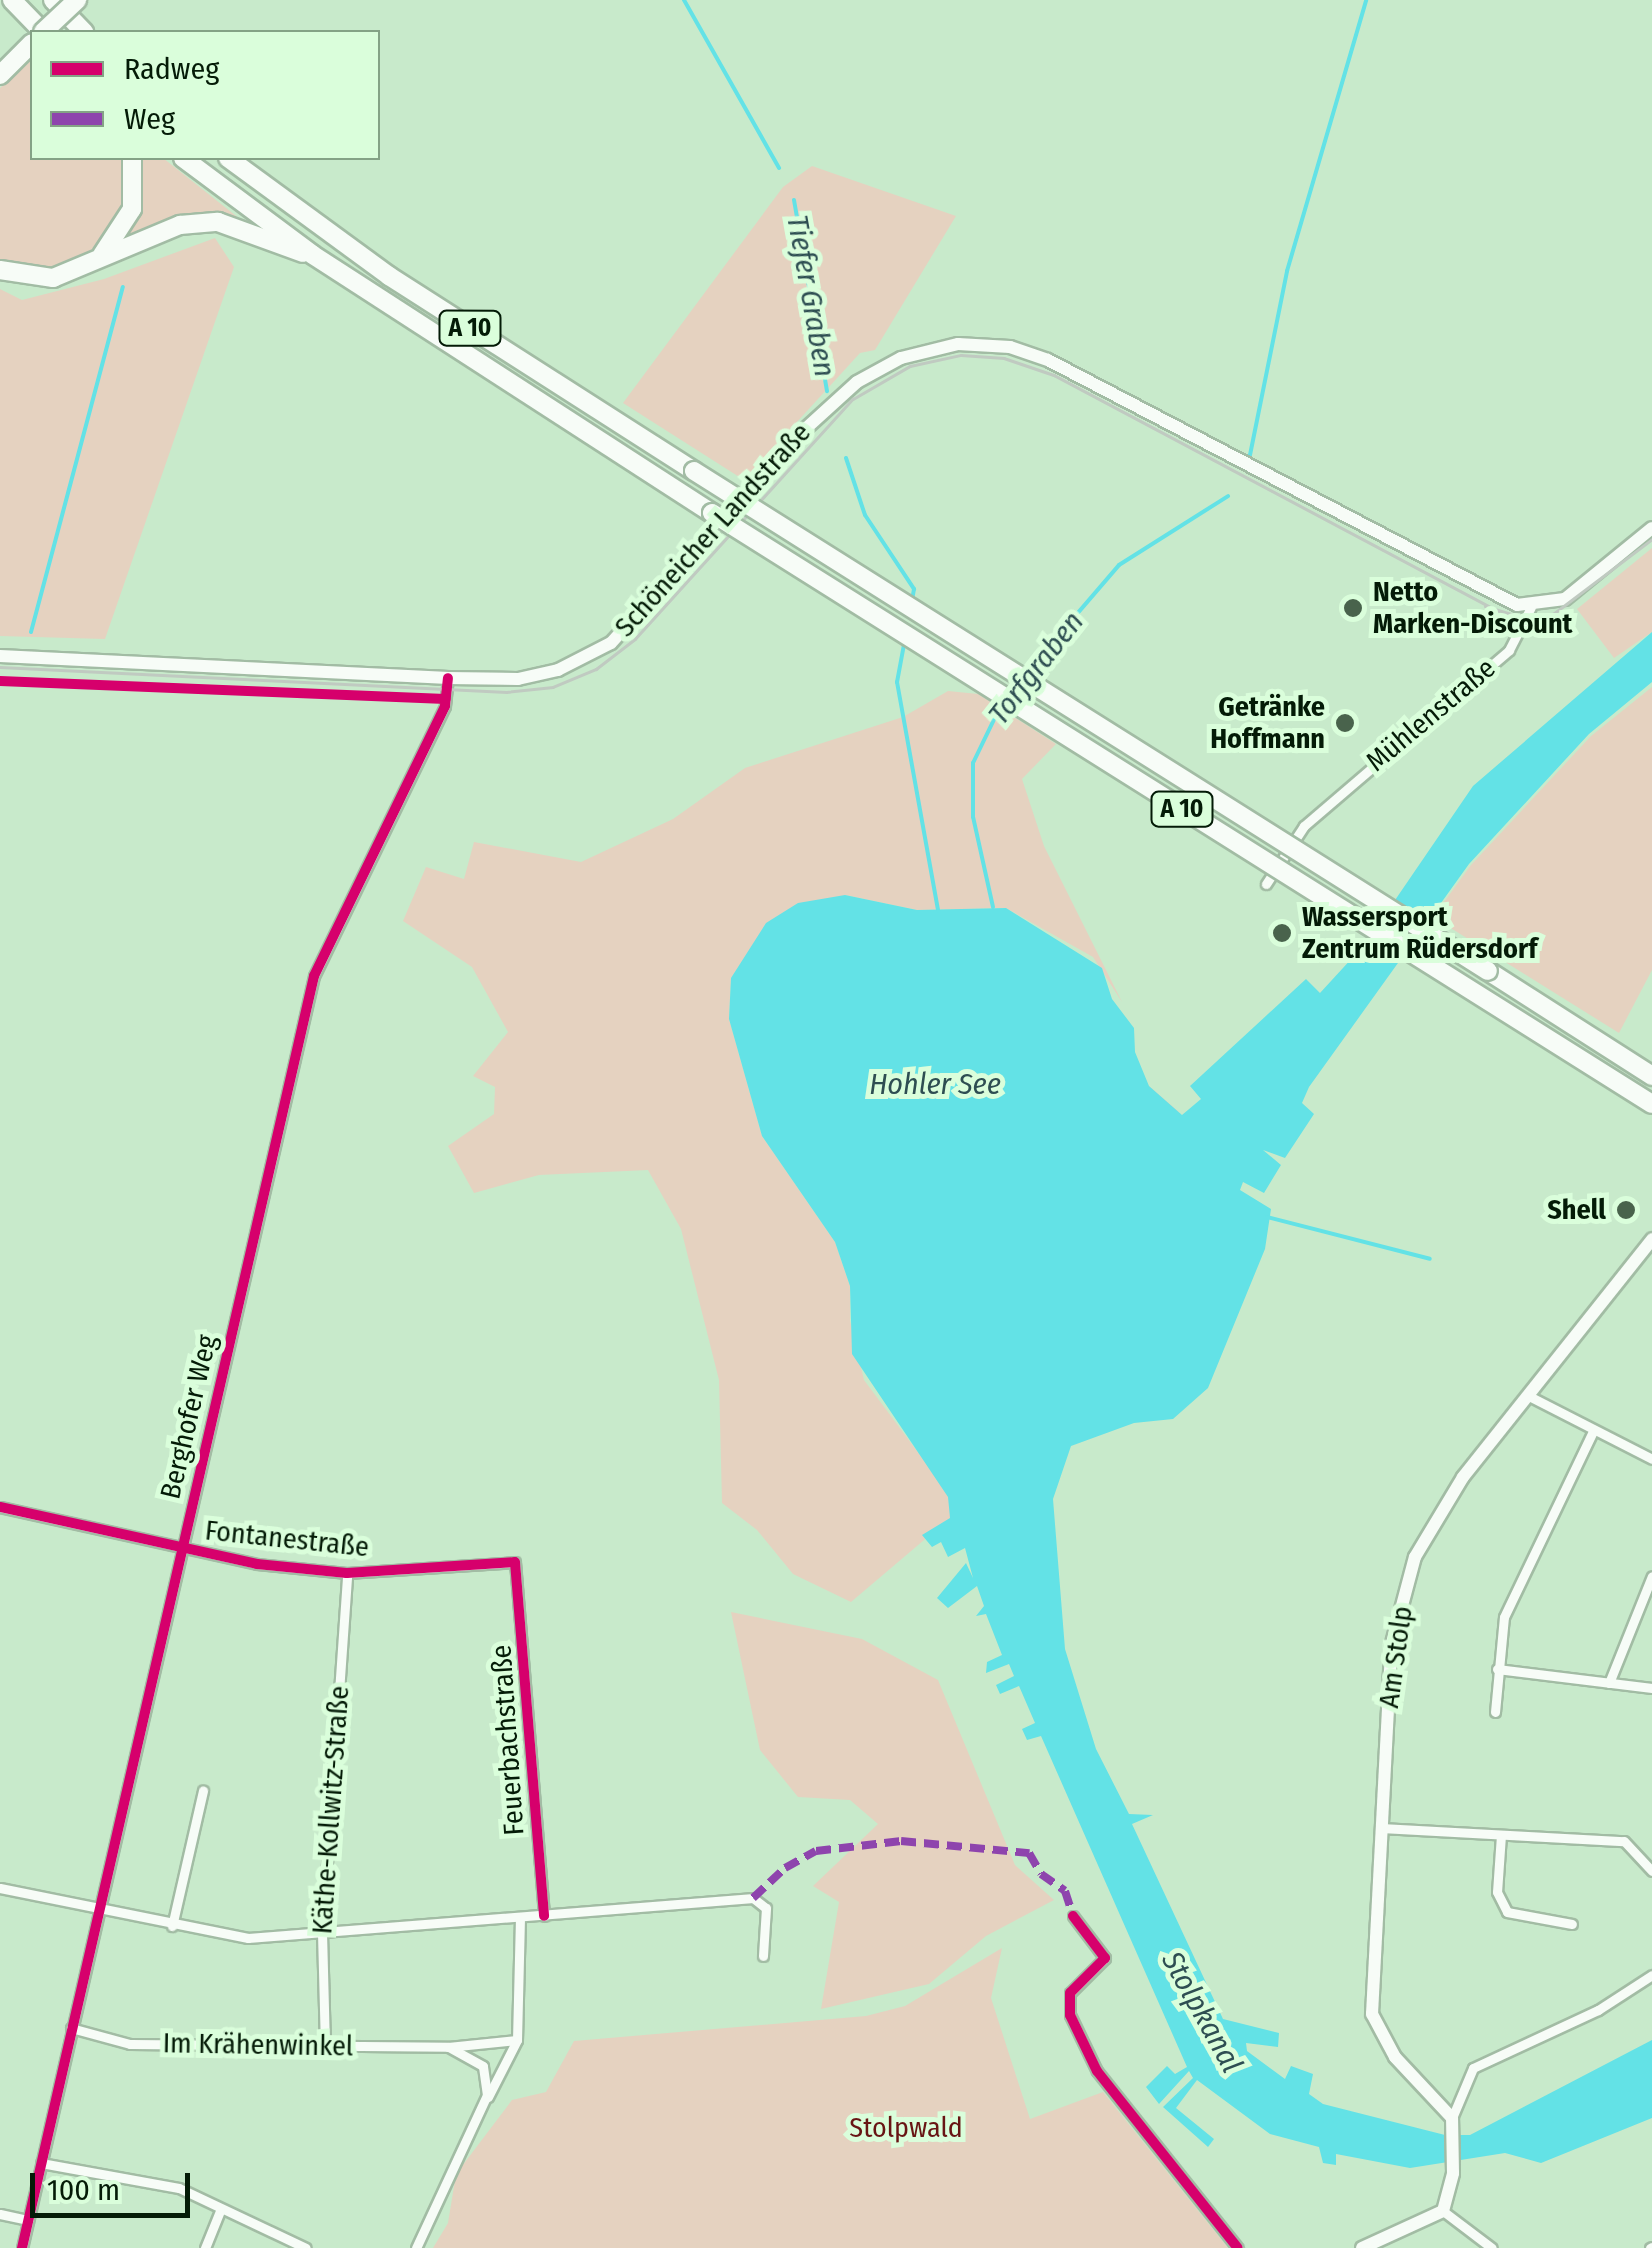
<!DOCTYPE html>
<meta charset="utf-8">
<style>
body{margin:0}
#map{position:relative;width:1652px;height:2248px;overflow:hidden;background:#c8eacb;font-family:"Fira Sans Condensed",sans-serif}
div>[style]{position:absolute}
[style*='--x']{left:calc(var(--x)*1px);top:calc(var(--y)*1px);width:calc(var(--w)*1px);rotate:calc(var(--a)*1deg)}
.green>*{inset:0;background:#e5d2c0}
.water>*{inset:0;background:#63e2e6}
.stream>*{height:4px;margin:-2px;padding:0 2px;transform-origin:2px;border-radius:2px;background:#63e2e6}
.roads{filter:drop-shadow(2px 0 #a2bca4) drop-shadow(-2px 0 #a2bca4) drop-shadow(0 2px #a2bca4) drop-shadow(0 -2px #a2bca4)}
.minor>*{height:9px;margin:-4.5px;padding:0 4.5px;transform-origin:4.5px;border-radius:4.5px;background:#f7fcf7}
.secondary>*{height:12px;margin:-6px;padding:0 6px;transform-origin:6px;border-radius:6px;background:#f7fcf7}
.motorway>*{height:18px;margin:-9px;padding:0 9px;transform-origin:9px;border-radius:9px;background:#f7fcf7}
.tram>*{height:2.5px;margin:-1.25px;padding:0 1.25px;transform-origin:1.25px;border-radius:1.25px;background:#c0cac1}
.bridges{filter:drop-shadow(2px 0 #a2bca4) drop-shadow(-2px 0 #a2bca4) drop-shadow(0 2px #a2bca4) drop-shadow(0 -2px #a2bca4)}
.motorway-bridge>*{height:18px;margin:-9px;padding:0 9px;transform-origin:9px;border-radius:9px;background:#f7fcf7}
.quiet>*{height:8px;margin-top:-4px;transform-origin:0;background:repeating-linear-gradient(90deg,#8e44ad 0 15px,transparent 0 23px)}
.cycleway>*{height:10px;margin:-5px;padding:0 5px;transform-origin:5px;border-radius:5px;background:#d6006c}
.dots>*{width:28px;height:28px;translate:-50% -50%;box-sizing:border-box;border:5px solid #dafedb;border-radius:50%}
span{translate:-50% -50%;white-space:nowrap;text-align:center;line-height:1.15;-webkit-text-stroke:10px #dafedb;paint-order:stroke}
.shield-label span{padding:2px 8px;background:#dafedb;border:2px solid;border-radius:8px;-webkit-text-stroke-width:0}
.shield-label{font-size:25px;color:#041b07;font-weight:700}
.street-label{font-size:28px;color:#041b07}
.poi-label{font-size:28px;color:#041b07;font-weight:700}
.left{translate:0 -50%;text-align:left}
.right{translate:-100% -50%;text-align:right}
.park-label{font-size:28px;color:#681514}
.water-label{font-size:30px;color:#2e4e52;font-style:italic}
.legend{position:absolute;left:30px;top:30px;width:350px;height:130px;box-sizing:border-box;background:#dafedb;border:2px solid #84a386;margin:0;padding:12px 18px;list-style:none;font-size:30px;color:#041b07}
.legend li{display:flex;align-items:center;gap:20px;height:50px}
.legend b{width:50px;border:2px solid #84a386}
.scale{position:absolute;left:30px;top:2173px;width:160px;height:45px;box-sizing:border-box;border:5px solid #041b07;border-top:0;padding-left:12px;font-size:30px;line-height:35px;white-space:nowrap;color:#041b07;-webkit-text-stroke:8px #dafedb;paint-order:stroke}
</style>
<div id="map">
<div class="green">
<i style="clip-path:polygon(32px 56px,32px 158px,128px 158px,125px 212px,112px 237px,92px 255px,42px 269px,0 261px,0 88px)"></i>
<i style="clip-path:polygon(137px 158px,163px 158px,245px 223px,213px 217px,110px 253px,134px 219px,141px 191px)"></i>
<i style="clip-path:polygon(812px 166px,956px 216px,875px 350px,860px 353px,744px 480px,623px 403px,783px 187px)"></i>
<i style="clip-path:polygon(215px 238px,234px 267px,105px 639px,0 636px,0 289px,22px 300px,104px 279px)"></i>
<i style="clip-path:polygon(1652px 548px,1652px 632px,1614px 658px,1577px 609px)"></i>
<i style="clip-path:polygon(1652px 687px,1652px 970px,1619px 1033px,1433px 917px,1471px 865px,1591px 736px)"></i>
<i style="clip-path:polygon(948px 691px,978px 694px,1056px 744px,1022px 779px,1044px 846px,1122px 1002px,1093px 957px,1006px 908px,917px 910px,845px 895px,748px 953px,731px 978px,729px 1019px,762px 1136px,835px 1242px,850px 1286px,850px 1321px,864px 1380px,923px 1459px,948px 1357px,1149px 1086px,1179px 1112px,950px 1518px,851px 1602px,793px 1574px,757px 1530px,722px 1503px,719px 1380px,681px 1229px,648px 1170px,539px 1175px,474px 1193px,448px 1146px,494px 1114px,495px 1087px,473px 1076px,508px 1032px,472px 967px,403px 921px,426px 867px,464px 879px,474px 842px,581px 862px,673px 819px,745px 768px,903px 717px)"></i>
<i style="clip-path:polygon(731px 1612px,862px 1639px,938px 1680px,1015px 1865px,1054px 1900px,986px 1936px,929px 1984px,821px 2009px,839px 1902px,813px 1886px,878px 1824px,850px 1800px,798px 1797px,760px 1750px)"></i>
<i style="clip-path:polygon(1002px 1948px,991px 1998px,1030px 2119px,1103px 2092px,1228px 2248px,433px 2248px,448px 2223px,456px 2174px,512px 2100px,546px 2092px,574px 2041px,866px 2016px,905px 2006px)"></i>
</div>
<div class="water">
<i style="clip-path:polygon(1652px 632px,1652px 682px,1589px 734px,1469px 864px,1309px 1087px,1302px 1103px,1314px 1114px,1285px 1158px,1263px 1150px,1281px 1165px,1264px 1193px,1243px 1182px,1240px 1190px,1271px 1209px,1265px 1249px,1208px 1388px,1173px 1419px,1134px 1423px,1071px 1446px,1053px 1499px,1065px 1649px,1096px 1749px,1129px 1814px,1153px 1815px,1132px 1824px,1223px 2019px,1279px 2033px,1278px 2047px,1246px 2043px,1247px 2051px,1285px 2079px,1291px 2066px,1313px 2074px,1309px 2094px,1323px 2104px,1445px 2135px,1470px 2135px,1652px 2040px,1652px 2118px,1541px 2163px,1505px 2153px,1410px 2168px,1336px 2154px,1336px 2165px,1323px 2163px,1319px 2147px,1270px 2134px,1197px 2080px,1176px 2108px,1214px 2139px,1208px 2147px,1163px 2107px,1193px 2078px,1189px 2071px,1159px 2104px,1146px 2087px,1167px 2066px,1175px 2074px,1187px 2067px,1041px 1736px,1027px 1740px,1022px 1729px,1035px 1723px,1019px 1686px,1000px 1694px,996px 1685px,1014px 1676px,1009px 1664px,986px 1673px,987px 1662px,1002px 1655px,986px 1614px,976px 1616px,984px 1606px,977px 1586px,948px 1608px,937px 1598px,966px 1563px,973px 1578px,965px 1548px,948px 1557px,941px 1542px,932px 1547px,922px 1535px,950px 1518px,948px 1497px,852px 1354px,850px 1286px,835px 1242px,762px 1136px,729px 1019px,731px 978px,766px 923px,798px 903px,845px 895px,917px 910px,1006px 908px,1102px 968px,1112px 999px,1134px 1028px,1135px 1052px,1149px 1086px,1182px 1115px,1201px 1099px,1190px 1086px,1306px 979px,1320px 993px,1365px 944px,1473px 786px)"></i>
</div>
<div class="stream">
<i style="--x:684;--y:0;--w:193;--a:60.5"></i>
<i style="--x:794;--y:200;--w:194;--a:80.2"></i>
<i style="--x:1250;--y:455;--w:188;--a:-78.6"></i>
<i style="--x:1287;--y:271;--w:282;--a:-73.7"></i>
<i style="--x:846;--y:458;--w:60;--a:71.6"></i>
<i style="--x:865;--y:515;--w:89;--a:56.5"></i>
<i style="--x:914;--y:589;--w:11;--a:100"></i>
<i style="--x:31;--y:632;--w:357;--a:-75.1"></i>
<i style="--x:905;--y:639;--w:44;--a:100.5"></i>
<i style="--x:897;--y:682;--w:232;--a:79.8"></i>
<i style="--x:1027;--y:672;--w:141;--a:-49.3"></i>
<i style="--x:1119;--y:565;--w:129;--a:-32.3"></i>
<i style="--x:993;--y:907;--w:92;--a:-102.5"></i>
<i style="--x:973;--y:817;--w:54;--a:-90"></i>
<i style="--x:973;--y:763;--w:67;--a:-64.2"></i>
<i style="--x:1267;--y:1217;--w:168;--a:14.4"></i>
</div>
<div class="roads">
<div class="minor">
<i style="--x:1266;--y:884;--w:69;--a:-56.8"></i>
<i style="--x:1304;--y:826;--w:270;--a:-40.6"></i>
<i style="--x:1509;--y:650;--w:48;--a:-62.9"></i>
<i style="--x:1527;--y:1395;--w:140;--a:27.1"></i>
<i style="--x:0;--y:1507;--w:263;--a:12.5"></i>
<i style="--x:257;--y:1564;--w:90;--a:5.7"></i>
<i style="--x:347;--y:1573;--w:168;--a:-3.7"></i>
<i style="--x:515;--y:1562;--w:355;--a:85.3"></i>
<i style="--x:1497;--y:1669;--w:156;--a:7"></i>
<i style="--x:1609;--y:1683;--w:115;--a:-68.1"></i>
<i style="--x:1495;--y:1712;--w:95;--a:-84.6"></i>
<i style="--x:1504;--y:1617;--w:206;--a:-64.4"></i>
<i style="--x:1381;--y:1828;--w:243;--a:3.1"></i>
<i style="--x:1624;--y:1841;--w:41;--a:47"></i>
<i style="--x:1501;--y:1835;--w:57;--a:94"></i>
<i style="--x:1497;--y:1892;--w:22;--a:63"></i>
<i style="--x:1507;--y:1912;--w:66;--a:10.5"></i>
<i style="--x:0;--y:1888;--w:253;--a:11.4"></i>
<i style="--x:248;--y:1938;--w:507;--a:-4.53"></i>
<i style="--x:753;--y:1898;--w:16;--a:38"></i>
<i style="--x:766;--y:1908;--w:48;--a:93.6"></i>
<i style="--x:1073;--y:1916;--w:53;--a:52.7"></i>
<i style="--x:1105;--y:1958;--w:49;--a:135"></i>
<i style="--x:1070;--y:1993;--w:22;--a:90"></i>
<i style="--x:1070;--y:2015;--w:62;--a:64.3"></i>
<i style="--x:1097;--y:2071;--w:226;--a:51.5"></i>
<i style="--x:172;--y:1926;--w:139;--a:-77.1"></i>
<i style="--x:71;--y:2028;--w:61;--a:15.2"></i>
<i style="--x:130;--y:2044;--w:318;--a:0.5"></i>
<i style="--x:448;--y:2047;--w:69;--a:-5.8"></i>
<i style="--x:325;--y:2047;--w:112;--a:-91.5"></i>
<i style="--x:322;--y:1935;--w:363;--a:-86"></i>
<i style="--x:488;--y:2097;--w:64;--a:-63"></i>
<i style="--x:517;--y:2040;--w:122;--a:-88.6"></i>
<i style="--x:1452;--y:2118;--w:54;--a:-67.2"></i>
<i style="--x:1473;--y:2068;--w:138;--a:-24.9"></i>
<i style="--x:1598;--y:2010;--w:64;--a:-32.9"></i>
<i style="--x:41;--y:2163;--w:140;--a:10.3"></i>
<i style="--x:179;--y:2188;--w:140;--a:25.3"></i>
<i style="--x:1443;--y:2211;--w:61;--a:37.1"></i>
<i style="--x:0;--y:2214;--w:29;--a:12"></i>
<i style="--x:22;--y:2248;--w:1305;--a:-77.07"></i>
<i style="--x:314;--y:976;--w:300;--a:-64.1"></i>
<i style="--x:445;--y:706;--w:28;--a:-84"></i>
<i style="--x:205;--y:2248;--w:40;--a:-68"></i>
<i style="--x:416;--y:2248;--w:169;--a:-65.1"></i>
<i style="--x:487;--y:2095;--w:29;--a:-98"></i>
<i style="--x:483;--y:2066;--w:38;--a:-151"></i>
<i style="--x:1650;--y:2248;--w:2;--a:-27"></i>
</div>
<div class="secondary">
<i style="--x:0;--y:656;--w:449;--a:2.8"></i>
<i style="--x:448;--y:678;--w:70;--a:0.8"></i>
<i style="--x:518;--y:679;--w:41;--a:-12.7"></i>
<i style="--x:558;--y:670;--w:59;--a:-27"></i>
<i style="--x:611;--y:643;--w:285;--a:-47.8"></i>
<i style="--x:802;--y:432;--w:74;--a:-42.3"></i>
<i style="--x:857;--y:382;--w:50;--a:-28.6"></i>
<i style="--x:901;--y:358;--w:59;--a:-13.8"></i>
<i style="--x:958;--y:344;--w:52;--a:3.3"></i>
<i style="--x:1010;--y:347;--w:40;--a:18.9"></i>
<i style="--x:1048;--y:360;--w:529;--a:27.58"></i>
<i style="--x:1517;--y:605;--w:48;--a:-7.1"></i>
<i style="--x:1565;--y:599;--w:112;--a:-39.2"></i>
<i style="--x:1362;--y:2248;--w:89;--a:-24.6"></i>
<i style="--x:1443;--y:2211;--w:39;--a:-75"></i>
<i style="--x:1453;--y:2173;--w:55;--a:-91"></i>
<i style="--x:1452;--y:2118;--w:83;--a:-133.1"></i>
<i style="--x:1395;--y:2057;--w:49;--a:-118.1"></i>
<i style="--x:1372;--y:2014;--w:367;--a:-87"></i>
<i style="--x:1391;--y:1647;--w:93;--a:-75.1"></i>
<i style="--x:1415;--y:1557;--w:93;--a:-59"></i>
<i style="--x:1463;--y:1477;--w:304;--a:-51.5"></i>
</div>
<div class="motorway">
<i style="--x:12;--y:0;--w:45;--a:45.9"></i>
<i style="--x:53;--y:0;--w:45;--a:45.9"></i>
<i style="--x:0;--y:75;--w:45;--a:-45"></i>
<i style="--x:183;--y:158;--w:162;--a:36.7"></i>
<i style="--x:313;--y:255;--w:475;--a:32.9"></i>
<i style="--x:228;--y:158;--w:200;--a:36.2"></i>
<i style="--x:389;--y:276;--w:362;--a:32.6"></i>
<i style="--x:102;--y:255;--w:55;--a:-56.9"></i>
<i style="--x:132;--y:209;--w:51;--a:-90"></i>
<i style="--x:0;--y:270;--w:54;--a:8.6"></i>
<i style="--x:53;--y:278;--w:138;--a:-22.7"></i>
<i style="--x:180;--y:225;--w:38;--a:-5"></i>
<i style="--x:218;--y:222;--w:90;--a:20"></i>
<i style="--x:1488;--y:971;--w:195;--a:32.6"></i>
</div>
</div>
<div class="tram">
<i style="--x:1485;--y:606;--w:39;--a:17"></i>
<i style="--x:1522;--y:617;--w:31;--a:-6"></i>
<i style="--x:1553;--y:614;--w:124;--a:-37.1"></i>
<i style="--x:0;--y:667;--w:507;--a:2.83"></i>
<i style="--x:506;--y:692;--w:47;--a:-6.1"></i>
<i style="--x:553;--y:687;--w:47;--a:-22.7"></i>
<i style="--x:596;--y:669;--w:49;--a:-37.6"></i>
<i style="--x:635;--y:639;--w:324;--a:-47.8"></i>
<i style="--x:853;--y:399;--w:66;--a:-30.1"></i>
<i style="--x:910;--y:366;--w:52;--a:-12.2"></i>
<i style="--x:961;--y:355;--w:43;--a:4"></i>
<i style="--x:1004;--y:358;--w:53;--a:18.8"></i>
<i style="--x:1054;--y:375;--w:503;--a:27.99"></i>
</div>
<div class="bridges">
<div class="motorway-bridge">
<i style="--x:43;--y:32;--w:47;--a:-43.3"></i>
<i style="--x:694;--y:471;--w:938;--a:32.2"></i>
<i style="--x:712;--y:513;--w:1110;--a:32.16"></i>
</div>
</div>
<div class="quiet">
<i style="--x:753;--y:1898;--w:44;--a:-43.2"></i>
<i style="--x:785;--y:1868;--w:35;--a:-29"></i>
<i style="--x:816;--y:1851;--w:86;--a:-6.7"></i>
<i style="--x:901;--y:1841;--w:129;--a:5.4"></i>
<i style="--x:1029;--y:1853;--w:24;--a:60"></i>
<i style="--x:1041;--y:1874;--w:29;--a:35"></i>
<i style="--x:1065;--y:1891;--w:26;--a:72"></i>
</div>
<div class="cycleway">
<i style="--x:0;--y:681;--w:446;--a:2.3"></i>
<i style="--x:0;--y:1507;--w:263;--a:12.5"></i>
<i style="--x:257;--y:1564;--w:90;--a:5.7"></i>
<i style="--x:347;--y:1573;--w:168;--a:-3.7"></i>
<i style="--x:515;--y:1562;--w:355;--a:85.3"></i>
<i style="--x:1073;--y:1916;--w:53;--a:52.7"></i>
<i style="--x:1105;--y:1958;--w:49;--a:135"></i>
<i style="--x:1070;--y:1993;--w:22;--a:90"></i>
<i style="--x:1070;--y:2015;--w:62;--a:64.3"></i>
<i style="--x:1097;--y:2071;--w:226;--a:51.5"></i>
<i style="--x:22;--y:2248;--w:1305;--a:-77.07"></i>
<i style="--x:314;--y:976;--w:300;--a:-64.1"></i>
<i style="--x:445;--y:706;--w:28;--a:-84"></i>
</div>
<div class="dots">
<i style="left:1353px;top:608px;background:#49634c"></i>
<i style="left:1345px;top:723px;background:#49634c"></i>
<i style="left:1282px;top:933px;background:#49634c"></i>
<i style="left:1626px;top:1210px;background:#49634c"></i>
</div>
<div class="shield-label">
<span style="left:470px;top:328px">A 10</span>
<span style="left:1182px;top:809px">A 10</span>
</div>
<div class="street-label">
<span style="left:713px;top:530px;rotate:-48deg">Schöneicher Landstraße</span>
<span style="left:1431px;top:715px;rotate:-40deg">Mühlenstraße</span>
<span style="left:189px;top:1417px;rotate:-77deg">Berghofer Weg</span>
<span style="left:287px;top:1539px;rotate:6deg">Fontanestraße</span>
<span style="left:1396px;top:1657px;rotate:-82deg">Am Stolp</span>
<span style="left:508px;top:1740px;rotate:-94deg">Feuerbachstraße</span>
<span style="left:331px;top:1810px;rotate:-86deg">Käthe-Kollwitz-Straße</span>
<span style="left:258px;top:2045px;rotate:1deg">Im Krähenwinkel</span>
</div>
<div class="poi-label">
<span class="left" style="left:1373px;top:608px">Netto<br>Marken-Discount</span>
<span class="right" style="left:1325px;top:723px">Getränke<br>Hoffmann</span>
<span class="left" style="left:1302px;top:933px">Wassersport<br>Zentrum Rüdersdorf</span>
<span class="right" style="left:1606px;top:1210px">Shell</span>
</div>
<div class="park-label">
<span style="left:906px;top:2128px">Stolpwald</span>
</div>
<div class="water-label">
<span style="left:811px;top:296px;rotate:80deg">Tiefer Graben</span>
<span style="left:1036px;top:668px;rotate:-52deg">Torfgraben</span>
<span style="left:935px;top:1084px">Hohler See</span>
<span style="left:1202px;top:2012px;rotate:61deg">Stolpkanal</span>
</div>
<ul class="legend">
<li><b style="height:12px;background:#d6006c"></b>Radweg</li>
<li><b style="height:12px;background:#8e44ad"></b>Weg</li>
</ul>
<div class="scale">100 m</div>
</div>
